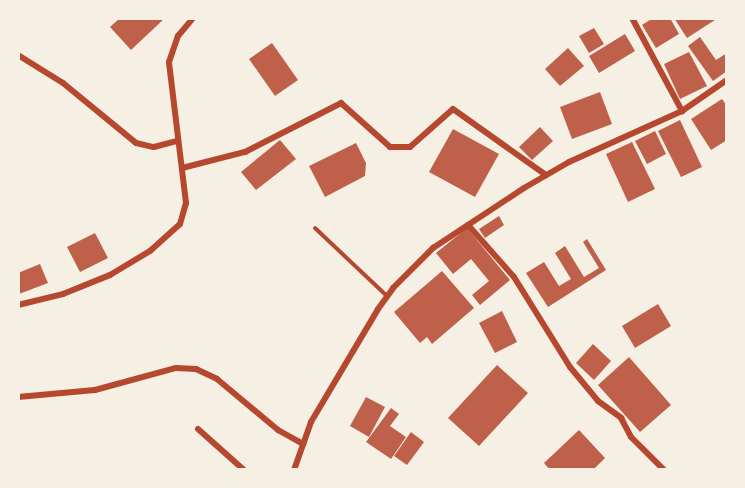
<!DOCTYPE html>
<style>
body{margin:0}
#map{position:relative;width:745px;height:488px;overflow:hidden;background:#f6efe4;font-family:"Varela Round",sans-serif}
div>[style]{position:absolute}
[style*='--x']{left:calc(var(--x)*1px);top:calc(var(--y)*1px);width:calc(var(--w)*1px);rotate:calc(var(--a)*1deg)}
.building>*{inset:0;background:#bf614a}
.service>*{height:4px;margin:-2px;padding:0 2px;transform-origin:2px;border-radius:2px;background:#b5482f}
.minor>*{height:6px;margin:-3px;padding:0 3px;transform-origin:3px;border-radius:3px;background:#b5482f}
span{translate:-50% -50%;white-space:nowrap;text-align:center;line-height:1.15;-webkit-text-stroke:4.5px #f6efe4;paint-order:stroke}
.frame{position:absolute;inset:0;border:20px solid #f6efe4;pointer-events:none}
</style>
<div id="map">
<div class="building">
<i style="clip-path:polygon(120px 18px,165px 18px,131px 50px,110px 27px)"></i>
<i style="clip-path:polygon(653px 18px,670px 18px,679px 34px,656px 48px,642px 25px)"></i>
<i style="clip-path:polygon(674px 18px,718px 18px,687px 38px)"></i>
<i style="clip-path:polygon(594px 28px,604px 44px,589px 53px,579px 36px)"></i>
<i style="clip-path:polygon(625px 34px,635px 51px,599px 73px,589px 56px)"></i>
<i style="clip-path:polygon(700px 37px,716px 60px,727px 53px,727px 71px,713px 81px,688px 46px)"></i>
<i style="clip-path:polygon(272px 43px,298px 80px,275px 96px,249px 59px)"></i>
<i style="clip-path:polygon(568px 48px,584px 66px,560px 86px,545px 69px)"></i>
<i style="clip-path:polygon(689px 52px,707px 86px,680px 99px,664px 64px)"></i>
<i style="clip-path:polygon(600px 92px,612px 124px,572px 139px,560px 107px)"></i>
<i style="clip-path:polygon(722px 99px,727px 106px,727px 140px,711px 150px,691px 119px)"></i>
<i style="clip-path:polygon(680px 120px,702px 167px,681px 177px,658px 131px)"></i>
<i style="clip-path:polygon(540px 127px,553px 141px,532px 160px,519px 147px)"></i>
<i style="clip-path:polygon(453px 129px,499px 154px,475px 197px,429px 172px)"></i>
<i style="clip-path:polygon(655px 131px,666px 154px,647px 164px,635px 141px)"></i>
<i style="clip-path:polygon(280px 140px,296px 159px,256px 190px,241px 172px)"></i>
<i style="clip-path:polygon(632px 142px,655px 189px,628px 202px,606px 154px)"></i>
<i style="clip-path:polygon(356px 143px,366px 163px,365px 176px,325px 197px,309px 166px)"></i>
<i style="clip-path:polygon(499px 216px,504px 225px,485px 238px,479px 229px)"></i>
<i style="clip-path:polygon(467px 228px,510px 280px,480px 305px,472px 295px,489px 281px,471px 259px,453px 274px,436px 253px)"></i>
<i style="clip-path:polygon(95px 233px,108px 258px,80px 272px,67px 247px)"></i>
<i style="clip-path:polygon(587px 239px,606px 270px,548px 307px,526px 273px,544px 262px,559px 286px,571px 279px,555px 253px,565px 246px,584px 277px,599px 268px,583px 242px)"></i>
<i style="clip-path:polygon(40px 264px,48px 283px,19px 294px,18px 273px)"></i>
<i style="clip-path:polygon(442px 271px,474px 308px,432px 344px,427px 337px,420px 343px,394px 312px)"></i>
<i style="clip-path:polygon(658px 304px,671px 326px,635px 348px,622px 326px)"></i>
<i style="clip-path:polygon(502px 311px,517px 342px,495px 353px,479px 323px)"></i>
<i style="clip-path:polygon(593px 344px,611px 361px,594px 380px,576px 363px)"></i>
<i style="clip-path:polygon(629px 357px,671px 405px,640px 432px,598px 385px)"></i>
<i style="clip-path:polygon(497px 365px,528px 393px,479px 446px,448px 418px)"></i>
<i style="clip-path:polygon(366px 397px,385px 407px,369px 437px,350px 426px)"></i>
<i style="clip-path:polygon(391px 408px,399px 414px,390px 426px,406px 437px,391px 459px,366px 442px)"></i>
<i style="clip-path:polygon(579px 430px,605px 458px,593px 470px,550px 470px,544px 463px)"></i>
<i style="clip-path:polygon(411px 432px,424px 442px,407px 465px,394px 456px)"></i>
</div>
<div class="service">
<i style="--x:315;--y:228;--w:99;--a:43.4"></i>
</div>
<div class="minor">
<i style="--x:632;--y:18;--w:106;--a:61.7"></i>
<i style="--x:18;--y:55;--w:53;--a:31.9"></i>
<i style="--x:63;--y:83;--w:94;--a:39.4"></i>
<i style="--x:136;--y:143;--w:18;--a:13"></i>
<i style="--x:154;--y:147;--w:24;--a:-15"></i>
<i style="--x:182;--y:168;--w:65;--a:-14.3"></i>
<i style="--x:245;--y:152;--w:108;--a:-27"></i>
<i style="--x:341;--y:103;--w:66;--a:41.9"></i>
<i style="--x:390;--y:147;--w:20;--a:0"></i>
<i style="--x:410;--y:147;--w:57;--a:-41.5"></i>
<i style="--x:453;--y:109;--w:114;--a:35.4"></i>
<i style="--x:468;--y:225;--w:69;--a:48.5"></i>
<i style="--x:514;--y:277;--w:106;--a:58.1"></i>
<i style="--x:570;--y:367;--w:44;--a:50.5"></i>
<i style="--x:598;--y:401;--w:29;--a:36"></i>
<i style="--x:621;--y:418;--w:21;--a:62"></i>
<i style="--x:631;--y:437;--w:47;--a:45"></i>
<i style="--x:18;--y:305;--w:46;--a:-13.7"></i>
<i style="--x:63;--y:294;--w:51;--a:-22"></i>
<i style="--x:110;--y:275;--w:47;--a:-31"></i>
<i style="--x:150;--y:251;--w:40;--a:-42"></i>
<i style="--x:180;--y:224;--w:22;--a:-74"></i>
<i style="--x:186;--y:203;--w:142;--a:-96.9"></i>
<i style="--x:169;--y:62;--w:28;--a:-71"></i>
<i style="--x:178;--y:36;--w:23;--a:-50"></i>
<i style="--x:18;--y:397;--w:77;--a:-5.2"></i>
<i style="--x:95;--y:390;--w:84;--a:-15.2"></i>
<i style="--x:176;--y:368;--w:20;--a:3"></i>
<i style="--x:196;--y:369;--w:23;--a:25"></i>
<i style="--x:217;--y:379;--w:80;--a:39.9"></i>
<i style="--x:278;--y:430;--w:29;--a:29"></i>
<i style="--x:198;--y:429;--w:62;--a:41.7"></i>
<i style="--x:294;--y:470;--w:51;--a:-70.5"></i>
<i style="--x:311;--y:422;--w:131;--a:-59.3"></i>
<i style="--x:378;--y:309;--w:26;--a:-54"></i>
<i style="--x:393;--y:288;--w:57;--a:-45"></i>
<i style="--x:433;--y:248;--w:109;--a:-33.4"></i>
<i style="--x:524;--y:188;--w:52;--a:-30"></i>
<i style="--x:569;--y:162;--w:124;--a:-24.3"></i>
<i style="--x:682;--y:111;--w:55;--a:-34.6"></i>
</div>
<div class="frame"></div>
</div>
